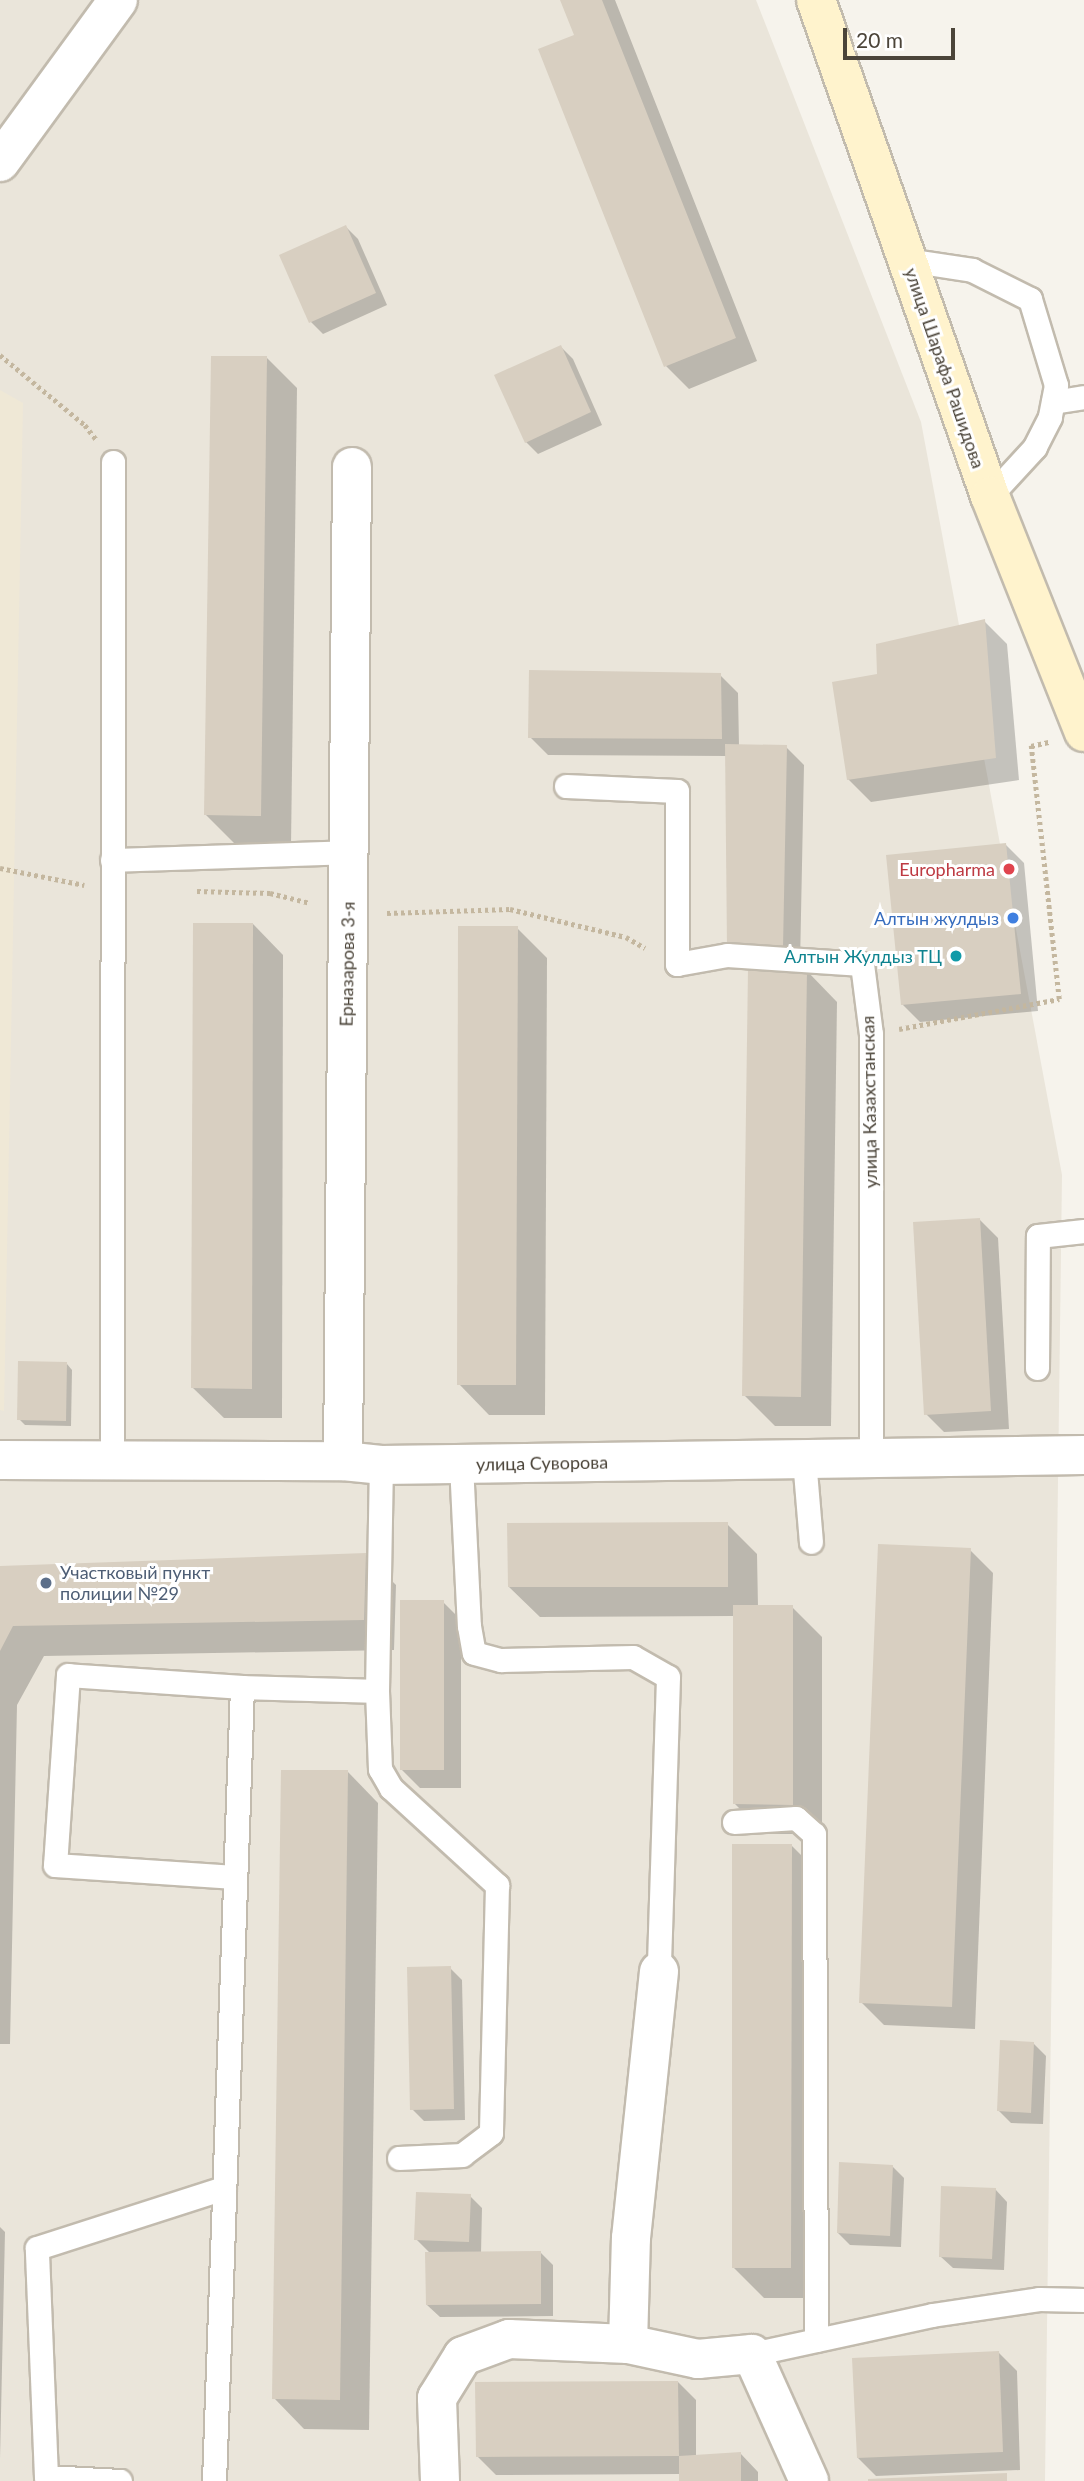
<!DOCTYPE html>
<meta charset="utf-8">
<style>
body{margin:0}
#map{position:relative;width:1084px;height:2481px;overflow:hidden;background:#f6f3ec;font-family:Lato,sans-serif}
div>[style]{position:absolute}
[style*='--x']{left:calc(var(--x)*1px);top:calc(var(--y)*1px);width:calc(var(--w)*1px);rotate:calc(var(--a)*1deg)}
.residential>*{inset:0;background:#eae5da}
.education>*{inset:0;background:#efe8d6}
.shadow>*{inset:0;background:#0003}
.building>*{inset:0;background:#d8cfc1}
.path>*{height:4.5px;margin-top:-2.25px;transform-origin:0;background:repeating-linear-gradient(90deg,#c4b79f 0 3.5px,transparent 0 7px)}
.roads{filter:drop-shadow(2px 0 #c2bbae) drop-shadow(-2px 0 #c2bbae) drop-shadow(0 2px #c2bbae) drop-shadow(0 -2px #c2bbae)}
.lane>*{height:23px;margin:-11.5px;padding:0 11.5px;transform-origin:11.5px;border-radius:11.5px;background:#fff}
.street>*{height:38px;margin:-19px;padding:0 19px;transform-origin:19px;border-radius:19px;background:#fff}
.secondary>*{height:38px;margin:-19px;padding:0 19px;transform-origin:19px;border-radius:19px;background:#fff3cd}
.dots>*{width:19px;height:19px;translate:-50% -50%;box-sizing:border-box;border:4px solid #fff;border-radius:50%}
span{translate:-50% -50%;white-space:nowrap;text-align:center;line-height:1.15;-webkit-text-stroke:6px #fff;paint-order:stroke}
.street-label{font-size:18px;color:#4b4439}
.health-label{font-size:18px;color:#be3a42}
.right{translate:-100% -50%;text-align:right}
.shop-label{font-size:18px;color:#366cbe}
.culture-label{font-size:18px;color:#0d838f}
.service-label{font-size:18px;color:#4e5e75}
.left{translate:0 -50%;text-align:left}
.scale{position:absolute;left:843px;top:28px;width:112px;height:32px;box-sizing:border-box;border:4px solid #4b4439;border-top:0;padding-left:9px;font-size:21px;line-height:24px;white-space:nowrap;color:#4b4439;-webkit-text-stroke:5px #fff;paint-order:stroke}
</style>
<div id="map">
<div class="residential">
<i style="clip-path:polygon(0 0,756px 0,921px 422px,1062px 1175px,1045px 2481px,0 2481px)"></i>
</div>
<div class="education">
<i style="clip-path:polygon(0 390px,23px 403px,4px 1411px,0 1410px)"></i>
</div>
<div class="shadow">
<i style="clip-path:polygon(562px 0,615px 0,757px 361px,689px 389px,666px 366px,576px 36px)"></i>
<i style="clip-path:polygon(346px 227px,358px 239px,387px 305px,323px 334px,311px 322px,281px 256px)"></i>
<i style="clip-path:polygon(561px 347px,573px 359px,602px 425px,538px 454px,526px 442px)"></i>
<i style="clip-path:polygon(267px 358px,297px 388px,291px 846px,236px 845px,206px 815px)"></i>
<i style="clip-path:polygon(984px 621px,1007px 644px,1019px 780px,871px 802px,848px 779px)"></i>
<i style="clip-path:polygon(720px 675px,738px 693px,739px 746px,786px 747px,804px 765px,800px 965px,746px 964px,727px 756px,548px 755px,530px 737px)"></i>
<i style="clip-path:polygon(1006px 845px,1024px 863px,1038px 1011px,920px 1022px,902px 1004px)"></i>
<i style="clip-path:polygon(253px 924px,283px 955px,282px 1418px,224px 1418px,193px 1388px)"></i>
<i style="clip-path:polygon(517px 928px,547px 958px,545px 1415px,489px 1415px,459px 1384px)"></i>
<i style="clip-path:polygon(807px 971px,837px 1002px,831px 1426px,775px 1426px,744px 1395px)"></i>
<i style="clip-path:polygon(980px 1220px,998px 1238px,1009px 1429px,944px 1432px,926px 1414px)"></i>
<i style="clip-path:polygon(67px 1364px,72px 1370px,71px 1426px,25px 1425px,19px 1419px)"></i>
<i style="clip-path:polygon(727px 1524px,757px 1554px,758px 1607px,792px 1607px,822px 1637px,822px 1834px,765px 1834px,735px 1804px,734px 1616px,540px 1617px,509px 1587px)"></i>
<i style="clip-path:polygon(970px 1550px,993px 1573px,975px 2029px,884px 2025px,861px 2002px)"></i>
<i style="clip-path:polygon(366px 1555px,396px 1585px,394px 1650px,44px 1656px,17px 1705px,10px 2044px,0 2044px,0 1568px)"></i>
<i style="clip-path:polygon(443px 1602px,461px 1620px,461px 1788px,420px 1788px,402px 1770px)"></i>
<i style="clip-path:polygon(348px 1772px,378px 1803px,369px 2430px,304px 2429px,274px 2398px)"></i>
<i style="clip-path:polygon(792px 1846px,822px 1876px,821px 2298px,764px 2298px,734px 2268px)"></i>
<i style="clip-path:polygon(450px 1968px,462px 1980px,465px 2120px,424px 2121px,412px 2109px)"></i>
<i style="clip-path:polygon(1033px 2043px,1046px 2056px,1043px 2124px,1011px 2123px,999px 2111px)"></i>
<i style="clip-path:polygon(892px 2166px,904px 2178px,901px 2247px,850px 2245px,838px 2233px)"></i>
<i style="clip-path:polygon(995px 2189px,1007px 2202px,1004px 2270px,953px 2268px,940px 2256px)"></i>
<i style="clip-path:polygon(470px 2196px,482px 2208px,481px 2254px,541px 2253px,553px 2265px,553px 2316px,440px 2317px,427px 2305px,431px 2254px,416px 2239px)"></i>
<i style="clip-path:polygon(0 2227px,5px 2232px,0 2459px)"></i>
<i style="clip-path:polygon(999px 2353px,1017px 2371px,1020px 2470px,876px 2476px,858px 2458px)"></i>
<i style="clip-path:polygon(678px 2382px,696px 2400px,696px 2457px,741px 2454px,758px 2472px,758px 2481px,681px 2481px,681px 2474px,496px 2475px,478px 2457px)"></i>
</div>
<div class="building">
<i style="clip-path:polygon(560px 0,602px 0,736px 338px,664px 367px,538px 49px,574px 35px)"></i>
<i style="clip-path:polygon(346px 225px,376px 293px,309px 323px,279px 255px)"></i>
<i style="clip-path:polygon(561px 345px,591px 412px,525px 443px,494px 375px)"></i>
<i style="clip-path:polygon(211px 356px,267px 356px,261px 816px,204px 815px)"></i>
<i style="clip-path:polygon(985px 619px,996px 758px,847px 780px,832px 682px,877px 674px,876px 644px)"></i>
<i style="clip-path:polygon(529px 670px,721px 673px,722px 739px,528px 738px)"></i>
<i style="clip-path:polygon(725px 744px,787px 745px,783px 948px,727px 947px)"></i>
<i style="clip-path:polygon(1006px 843px,1021px 994px,901px 1005px,886px 855px)"></i>
<i style="clip-path:polygon(193px 923px,253px 923px,252px 1389px,191px 1388px)"></i>
<i style="clip-path:polygon(458px 926px,518px 926px,516px 1385px,457px 1385px)"></i>
<i style="clip-path:polygon(748px 969px,807px 970px,801px 1397px,742px 1396px)"></i>
<i style="clip-path:polygon(980px 1218px,991px 1411px,924px 1415px,913px 1222px)"></i>
<i style="clip-path:polygon(18px 1361px,67px 1362px,66px 1421px,17px 1420px)"></i>
<i style="clip-path:polygon(728px 1522px,728px 1587px,508px 1587px,507px 1523px)"></i>
<i style="clip-path:polygon(878px 1544px,971px 1548px,952px 2007px,859px 2003px)"></i>
<i style="clip-path:polygon(366px 1553px,364px 1620px,13px 1626px,0 1651px,0 1566px)"></i>
<i style="clip-path:polygon(400px 1600px,444px 1600px,444px 1770px,400px 1770px)"></i>
<i style="clip-path:polygon(733px 1605px,793px 1605px,793px 1805px,733px 1804px)"></i>
<i style="clip-path:polygon(281px 1770px,348px 1770px,340px 2400px,272px 2399px)"></i>
<i style="clip-path:polygon(732px 1844px,792px 1844px,791px 2268px,732px 2268px)"></i>
<i style="clip-path:polygon(451px 1966px,454px 2109px,410px 2110px,407px 1967px)"></i>
<i style="clip-path:polygon(1000px 2040px,1034px 2042px,1031px 2113px,997px 2111px)"></i>
<i style="clip-path:polygon(839px 2162px,893px 2165px,890px 2236px,837px 2233px)"></i>
<i style="clip-path:polygon(941px 2186px,996px 2188px,992px 2259px,939px 2257px)"></i>
<i style="clip-path:polygon(416px 2192px,471px 2194px,469px 2242px,414px 2240px)"></i>
<i style="clip-path:polygon(541px 2251px,541px 2304px,426px 2305px,425px 2252px)"></i>
<i style="clip-path:polygon(999px 2351px,1003px 2452px,857px 2458px,852px 2358px)"></i>
<i style="clip-path:polygon(678px 2381px,679px 2456px,476px 2457px,475px 2382px)"></i>
<i style="clip-path:polygon(741px 2452px,741px 2481px,679px 2481px,679px 2456px)"></i>
<i style="clip-path:polygon(1007px 2473px,1007px 2481px,868px 2481px,868px 2479px)"></i>
</div>
<div class="path">
<i style="--x:0;--y:355;--w:110;--a:39.5"></i>
<i style="--x:85;--y:425;--w:18;--a:52"></i>
<i style="--x:0;--y:868;--w:86;--a:11.4"></i>
<i style="--x:197;--y:891;--w:73;--a:1.6"></i>
<i style="--x:270;--y:893;--w:41;--a:14"></i>
<i style="--x:387;--y:913;--w:123;--a:-1.9"></i>
<i style="--x:510;--y:909;--w:119;--a:13.6"></i>
<i style="--x:626;--y:937;--w:22;--a:30"></i>
<i style="--x:899;--y:1029;--w:163;--a:-10.6"></i>
<i style="--x:1059;--y:999;--w:255;--a:-96.3"></i>
<i style="--x:1031;--y:746;--w:18;--a:-13"></i>
</div>
<div class="roads">
<div class="lane">
<i style="--x:907;--y:260;--w:66;--a:8.7"></i>
<i style="--x:972;--y:270;--w:65;--a:26.6"></i>
<i style="--x:1030;--y:299;--w:90;--a:73.2"></i>
<i style="--x:1056;--y:385;--w:33;--a:101"></i>
<i style="--x:1050;--y:417;--w:34;--a:117"></i>
<i style="--x:1035;--y:447;--w:67;--a:132.6"></i>
<i style="--x:1053;--y:402;--w:31;--a:-9"></i>
<i style="--x:566;--y:786;--w:111;--a:2.6"></i>
<i style="--x:677;--y:791;--w:173;--a:90"></i>
<i style="--x:677;--y:964;--w:51;--a:-10.2"></i>
<i style="--x:727;--y:955;--w:135;--a:3.8"></i>
<i style="--x:862;--y:964;--w:71;--a:82.7"></i>
<i style="--x:871;--y:1034;--w:424;--a:90"></i>
<i style="--x:112;--y:860;--w:238;--a:-1.9"></i>
<i style="--x:1037;--y:1368;--w:132;--a:-89.6"></i>
<i style="--x:1038;--y:1236;--w:46;--a:-6.2"></i>
<i style="--x:804;--y:1459;--w:83;--a:85.2"></i>
<i style="--x:112;--y:1460;--w:998;--a:-89.94"></i>
<i style="--x:461;--y:1464;--w:162;--a:87.2"></i>
<i style="--x:469;--y:1626;--w:27;--a:80"></i>
<i style="--x:474;--y:1653;--w:28;--a:15"></i>
<i style="--x:501;--y:1660;--w:132;--a:-1.3"></i>
<i style="--x:633;--y:1657;--w:40;--a:29.7"></i>
<i style="--x:668;--y:1677;--w:294;--a:91.8"></i>
<i style="--x:242;--y:1687;--w:135;--a:1.7"></i>
<i style="--x:377;--y:1691;--w:226;--a:-89"></i>
<i style="--x:377;--y:1691;--w:78;--a:87.8"></i>
<i style="--x:380;--y:1769;--w:22;--a:60"></i>
<i style="--x:391;--y:1788;--w:144;--a:42.5"></i>
<i style="--x:497;--y:1885;--w:248;--a:91.4"></i>
<i style="--x:491;--y:2133;--w:36;--a:143"></i>
<i style="--x:462;--y:2155;--w:63;--a:177.3"></i>
<i style="--x:734;--y:1822;--w:62;--a:-3.7"></i>
<i style="--x:796;--y:1818;--w:24;--a:42"></i>
<i style="--x:814;--y:1834;--w:506;--a:89.77"></i>
<i style="--x:752;--y:2354;--w:184;--a:-12.2"></i>
<i style="--x:932;--y:2315;--w:108;--a:-8.5"></i>
<i style="--x:1039;--y:2299;--w:45;--a:1.3"></i>
<i style="--x:120;--y:2481;--w:74;--a:-176.9"></i>
<i style="--x:46;--y:2477;--w:229;--a:-92.3"></i>
<i style="--x:37;--y:2248;--w:196;--a:-17.8"></i>
<i style="--x:214;--y:2481;--w:794;--a:-87.98"></i>
<i style="--x:242;--y:1687;--w:174;--a:-176.1"></i>
<i style="--x:68;--y:1675;--w:190;--a:93.9"></i>
<i style="--x:55;--y:1865;--w:180;--a:3.8"></i>
</div>
<div class="street">
<i style="--x:0;--y:162;--w:200;--a:-53.9"></i>
<i style="--x:0;--y:1460;--w:343;--a:0.2"></i>
<i style="--x:343;--y:1461;--w:38;--a:6"></i>
<i style="--x:381;--y:1465;--w:703;--a:-0.81"></i>
<i style="--x:343;--y:1461;--w:994;--a:-89.48"></i>
<i style="--x:628;--y:2344;--w:106;--a:-88.4"></i>
<i style="--x:631;--y:2238;--w:268;--a:-84"></i>
<i style="--x:440;--y:2481;--w:83;--a:-92.1"></i>
<i style="--x:437;--y:2398;--w:49;--a:-58.2"></i>
<i style="--x:463;--y:2356;--w:49;--a:-20.3"></i>
<i style="--x:509;--y:2339;--w:119;--a:2.4"></i>
<i style="--x:628;--y:2344;--w:72;--a:12.1"></i>
<i style="--x:698;--y:2359;--w:54;--a:-5.3"></i>
<i style="--x:752;--y:2354;--w:139;--a:65.8"></i>
</div>
<div class="secondary">
<i style="--x:816;--y:0;--w:526;--a:70.67"></i>
<i style="--x:990;--y:496;--w:254;--a:68.3"></i>
</div>
</div>
<div class="dots">
<i style="left:1009px;top:869px;background:#e0444e"></i>
<i style="left:1013px;top:918px;background:#3f7fe0"></i>
<i style="left:956px;top:956px;background:#0f9aa8"></i>
<i style="left:46px;top:1583px;background:#5c6f8a"></i>
</div>
<div class="street-label">
<span style="left:945px;top:368px;rotate:71deg">улица Шарафа Рашидова</span>
<span style="left:347px;top:964px;rotate:-89deg">Ерназарова 3-я</span>
<span style="left:869px;top:1102px;rotate:-91deg">улица Казахстанская</span>
<span style="left:542px;top:1463px;rotate:-1deg">улица Суворова</span>
</div>
<div class="health-label">
<span class="right" style="left:995px;top:869px">Europharma</span>
</div>
<div class="shop-label">
<span class="right" style="left:999px;top:918px">Алтын жулдыз</span>
</div>
<div class="culture-label">
<span class="right" style="left:942px;top:956px">Алтын Жулдыз ТЦ</span>
</div>
<div class="service-label">
<span class="left" style="left:60px;top:1583px">Участковый пункт<br>полиции №29</span>
</div>
<div class="scale">20 m</div>
</div>
